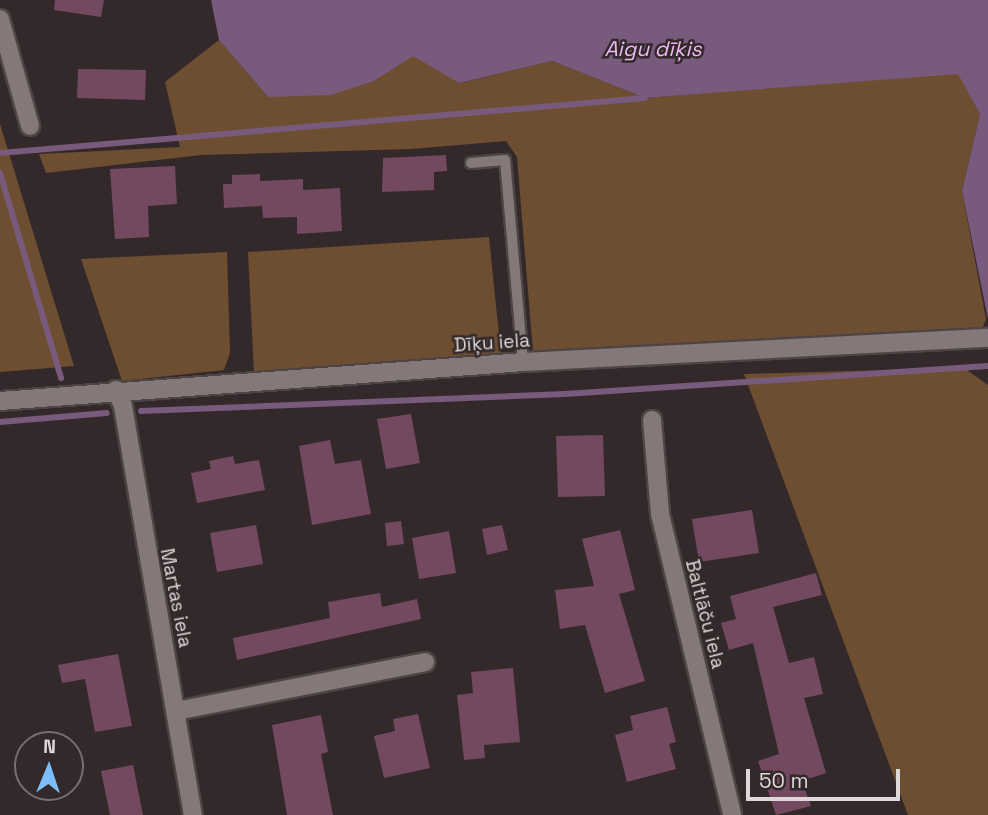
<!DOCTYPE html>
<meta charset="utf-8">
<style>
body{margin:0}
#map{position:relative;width:988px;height:815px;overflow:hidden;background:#33292a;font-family:"Space Grotesk",sans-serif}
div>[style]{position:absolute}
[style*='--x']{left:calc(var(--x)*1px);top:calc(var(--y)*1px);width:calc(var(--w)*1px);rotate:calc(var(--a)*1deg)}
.green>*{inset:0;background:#6e4e31}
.water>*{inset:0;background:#785a7d}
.stream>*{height:6px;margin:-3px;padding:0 3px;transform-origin:3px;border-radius:3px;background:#785a7d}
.building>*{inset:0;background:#734960}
.roads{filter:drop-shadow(2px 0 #4d4545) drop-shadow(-2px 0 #4d4545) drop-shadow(0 2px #4d4545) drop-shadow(0 -2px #4d4545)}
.service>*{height:10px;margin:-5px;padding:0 5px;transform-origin:5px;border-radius:5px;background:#847879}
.minor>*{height:18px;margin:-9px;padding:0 9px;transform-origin:9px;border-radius:9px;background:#847879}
span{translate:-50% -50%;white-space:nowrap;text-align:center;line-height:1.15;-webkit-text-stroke:5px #33292a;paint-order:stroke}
.street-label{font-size:19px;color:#ded8d8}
.water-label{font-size:21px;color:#ebb9f3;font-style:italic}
.north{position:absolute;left:14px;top:731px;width:70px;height:70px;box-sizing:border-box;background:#33292a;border:2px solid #776f70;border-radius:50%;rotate:2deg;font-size:19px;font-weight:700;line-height:28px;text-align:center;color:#ded8d8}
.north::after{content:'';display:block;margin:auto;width:24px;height:32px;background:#7cbef9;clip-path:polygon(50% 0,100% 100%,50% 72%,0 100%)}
.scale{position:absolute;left:746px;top:769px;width:154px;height:32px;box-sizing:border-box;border:4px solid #ded8d8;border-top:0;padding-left:9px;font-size:21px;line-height:24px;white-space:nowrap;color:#ded8d8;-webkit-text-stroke:5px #33292a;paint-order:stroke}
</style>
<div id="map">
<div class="green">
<i style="clip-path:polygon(219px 40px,268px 97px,374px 81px,413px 55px,460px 83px,552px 61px,645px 98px,959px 73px,980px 114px,962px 191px,986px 319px,981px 332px,533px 352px,517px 157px,506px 141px,411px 149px,201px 155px,46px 173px,39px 154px,180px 147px,165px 82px)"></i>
<i style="clip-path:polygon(0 124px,74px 366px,0 372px)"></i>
<i style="clip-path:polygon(489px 237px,501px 355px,254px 373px,248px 252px)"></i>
<i style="clip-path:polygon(227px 252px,230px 353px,224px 370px,122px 381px,81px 259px)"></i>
<i style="clip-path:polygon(964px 368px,988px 385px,988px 815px,908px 815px,744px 374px)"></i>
</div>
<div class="water">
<i style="clip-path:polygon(211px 0,988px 0,988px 319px,962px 191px,980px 114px,958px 74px,645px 98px,552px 61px,459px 83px,413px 56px,374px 81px,331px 95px,268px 97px,219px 40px)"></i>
</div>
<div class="stream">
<i style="--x:0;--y:153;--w:647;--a:-4.87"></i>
<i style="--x:0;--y:173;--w:214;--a:73.4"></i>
<i style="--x:141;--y:411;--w:424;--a:-2.3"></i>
<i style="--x:565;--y:394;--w:424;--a:-3.8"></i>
<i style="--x:0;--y:422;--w:107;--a:-4.8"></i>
</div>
<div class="building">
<i style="clip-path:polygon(55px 0,104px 0,101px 17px,54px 10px)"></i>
<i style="clip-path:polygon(78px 69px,146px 70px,145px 100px,77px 98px)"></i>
<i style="clip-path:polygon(446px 155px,447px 171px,434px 172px,434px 190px,382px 192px,383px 158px)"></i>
<i style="clip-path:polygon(175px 166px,177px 204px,148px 206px,149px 237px,115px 239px,110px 169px)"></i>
<i style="clip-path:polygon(260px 174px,260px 181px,303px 179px,303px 190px,340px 188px,342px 231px,297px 234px,297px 217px,263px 218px,262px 206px,224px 208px,223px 184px,232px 184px,232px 175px)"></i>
<i style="clip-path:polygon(411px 414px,420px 463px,386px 469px,377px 419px)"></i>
<i style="clip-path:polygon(603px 435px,605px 496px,558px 497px,556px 436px)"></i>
<i style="clip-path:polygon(330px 440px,335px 464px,361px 460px,371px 514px,312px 525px,299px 446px)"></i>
<i style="clip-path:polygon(233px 456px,235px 464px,259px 460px,265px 490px,197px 503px,191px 473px,211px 469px,209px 461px)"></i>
<i style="clip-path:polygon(752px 510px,759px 553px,699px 562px,692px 519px)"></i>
<i style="clip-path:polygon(401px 521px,404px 544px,387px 546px,385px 523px)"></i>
<i style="clip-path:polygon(256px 525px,263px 564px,217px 572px,210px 533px)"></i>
<i style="clip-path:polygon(502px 525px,508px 550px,487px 555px,482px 529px)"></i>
<i style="clip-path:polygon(620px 530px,635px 590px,619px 594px,645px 681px,605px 693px,585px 625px,560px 629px,555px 590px,594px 586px,582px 539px)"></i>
<i style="clip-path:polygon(449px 531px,456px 573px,419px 579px,412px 538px)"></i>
<i style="clip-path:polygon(816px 573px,822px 595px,773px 607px,789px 663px,814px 657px,823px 694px,804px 698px,826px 773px,802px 781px,811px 806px,776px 815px,758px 761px,779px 754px,753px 643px,729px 650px,721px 623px,736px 619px,730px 596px)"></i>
<i style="clip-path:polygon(380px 593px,382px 607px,417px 599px,421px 619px,237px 660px,233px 638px,330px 618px,328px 602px)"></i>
<i style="clip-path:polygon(118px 654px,132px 726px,95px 732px,85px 679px,62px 683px,58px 665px)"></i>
<i style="clip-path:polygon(513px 668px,520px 742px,484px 745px,485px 758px,464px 760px,457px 695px,473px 693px,471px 672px)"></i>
<i style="clip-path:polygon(667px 707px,676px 742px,669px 744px,676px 769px,627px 782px,615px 735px,633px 730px,630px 716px)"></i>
<i style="clip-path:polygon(418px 714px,430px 768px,384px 778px,374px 736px,395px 731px,393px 719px)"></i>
<i style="clip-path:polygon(321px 715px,328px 752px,321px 754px,333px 815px,287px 815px,272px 725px)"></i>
<i style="clip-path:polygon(133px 765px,143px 815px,110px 815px,101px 771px)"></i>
</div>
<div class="roads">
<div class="service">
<i style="--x:471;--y:163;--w:34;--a:-5"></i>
<i style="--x:505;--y:160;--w:203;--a:84.9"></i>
</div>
<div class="minor">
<i style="--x:0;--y:19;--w:111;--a:74.3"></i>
<i style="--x:116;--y:390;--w:17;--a:66"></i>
<i style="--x:123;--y:406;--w:415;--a:80.3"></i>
<i style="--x:0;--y:401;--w:524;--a:-4.26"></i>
<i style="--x:523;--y:362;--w:466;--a:-3"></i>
<i style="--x:652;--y:420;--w:94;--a:85.1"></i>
<i style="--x:660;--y:514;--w:309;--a:76.5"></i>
<i style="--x:176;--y:711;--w:254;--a:-11.1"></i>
</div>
</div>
<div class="street-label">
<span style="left:492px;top:343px;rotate:-4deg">Dīķu iela</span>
<span style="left:176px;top:598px;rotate:79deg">Martas iela</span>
<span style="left:705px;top:614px;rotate:76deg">Baltlāču iela</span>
</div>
<div class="water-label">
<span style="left:653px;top:49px">Aigu dīķis</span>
</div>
<div class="north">N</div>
<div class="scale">50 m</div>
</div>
